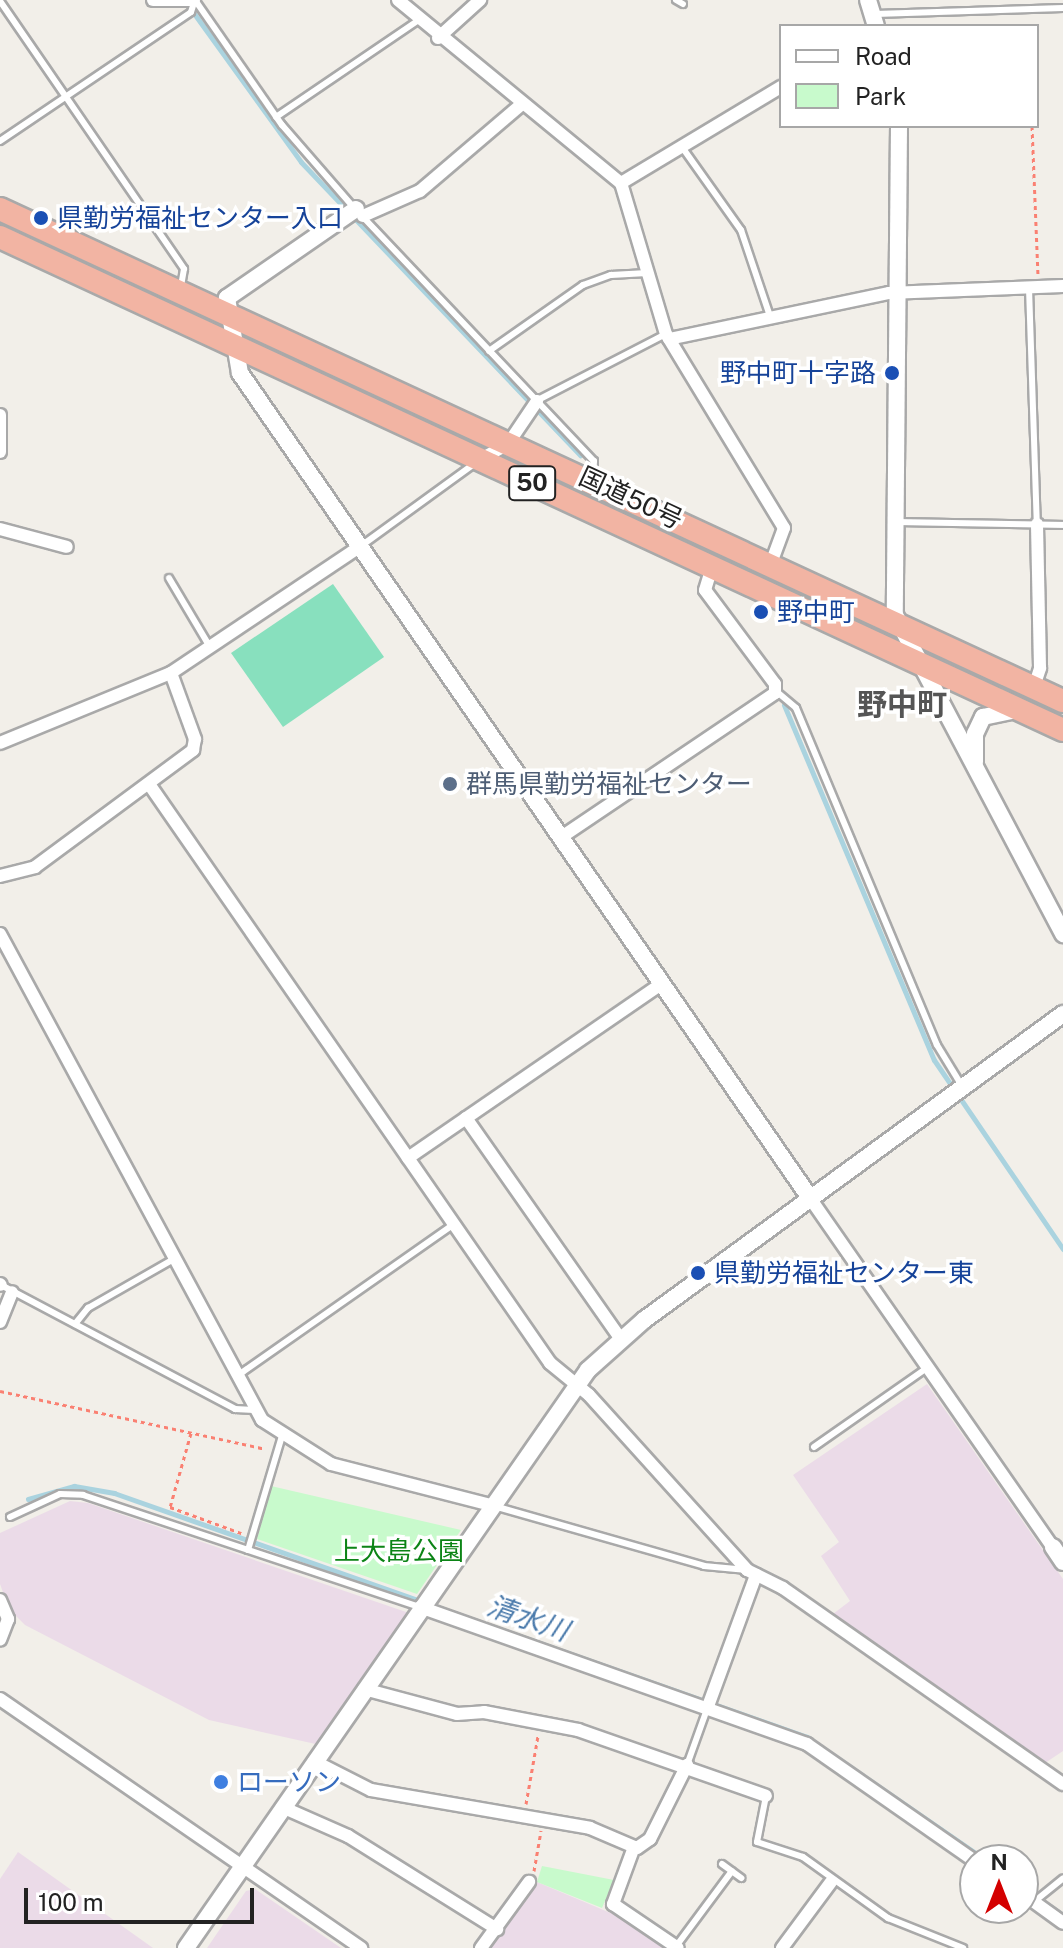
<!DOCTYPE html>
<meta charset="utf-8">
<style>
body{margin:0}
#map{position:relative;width:1063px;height:1948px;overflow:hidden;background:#f2efe9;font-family:"Public Sans","Noto Sans JP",sans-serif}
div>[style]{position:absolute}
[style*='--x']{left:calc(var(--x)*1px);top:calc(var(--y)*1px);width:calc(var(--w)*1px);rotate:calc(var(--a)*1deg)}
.industrial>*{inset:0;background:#ebdbe8}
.park>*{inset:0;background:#c8facc}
.pitch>*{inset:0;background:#88e0be}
.stream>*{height:5px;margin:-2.5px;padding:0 2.5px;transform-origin:2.5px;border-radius:2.5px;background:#aad3df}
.path>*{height:3px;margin-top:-1.5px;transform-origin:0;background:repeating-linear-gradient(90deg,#fa8072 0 4px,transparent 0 8px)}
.roads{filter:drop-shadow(2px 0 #a9a9a9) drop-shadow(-2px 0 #a9a9a9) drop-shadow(0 2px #a9a9a9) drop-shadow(0 -2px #a9a9a9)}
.service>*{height:6px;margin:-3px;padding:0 3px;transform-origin:3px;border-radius:3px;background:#fff}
.minor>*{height:12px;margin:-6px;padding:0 6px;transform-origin:6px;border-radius:6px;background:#fff}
.tertiary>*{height:16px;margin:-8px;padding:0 8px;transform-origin:8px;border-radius:8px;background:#fff}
.trunk>*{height:22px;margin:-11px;padding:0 11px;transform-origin:11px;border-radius:11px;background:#f2b4a3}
.dots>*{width:22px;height:22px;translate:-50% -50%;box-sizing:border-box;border:4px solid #fff;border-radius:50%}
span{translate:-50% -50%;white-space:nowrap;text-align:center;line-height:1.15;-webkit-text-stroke:7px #fff;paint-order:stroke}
.shield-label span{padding:2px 6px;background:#fff;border:2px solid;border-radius:6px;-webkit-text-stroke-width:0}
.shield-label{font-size:24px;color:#222;font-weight:700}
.transit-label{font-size:26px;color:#164399}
.left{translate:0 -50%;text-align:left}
.right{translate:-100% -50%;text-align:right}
.street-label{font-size:26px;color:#222}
.service-label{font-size:26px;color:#4e5e75}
.park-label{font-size:26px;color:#0c8416}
.shop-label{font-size:26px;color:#366cbe}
.water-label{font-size:28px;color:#4a7aab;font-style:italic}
.quarter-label{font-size:30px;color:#555;font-weight:700}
.legend{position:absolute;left:779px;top:24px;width:260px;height:104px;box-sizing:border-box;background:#fff;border:2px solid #a7a7a7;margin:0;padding:10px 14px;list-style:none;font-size:24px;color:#222}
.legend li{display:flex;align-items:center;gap:16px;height:40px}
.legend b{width:40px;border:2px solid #a7a7a7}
.north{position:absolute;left:959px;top:1844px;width:80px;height:80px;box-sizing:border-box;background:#fff;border:2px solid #a7a7a7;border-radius:50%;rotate:0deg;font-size:22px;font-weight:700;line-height:32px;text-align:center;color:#222}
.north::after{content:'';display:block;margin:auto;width:28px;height:36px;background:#d40000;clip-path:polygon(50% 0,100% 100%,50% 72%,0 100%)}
.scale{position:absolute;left:24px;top:1888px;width:230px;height:36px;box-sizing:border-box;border:4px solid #222;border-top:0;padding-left:10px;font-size:24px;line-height:28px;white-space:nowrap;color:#222;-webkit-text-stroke:6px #fff;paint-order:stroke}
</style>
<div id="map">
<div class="industrial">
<i style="clip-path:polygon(927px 1384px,1063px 1579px,1063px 1751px,1045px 1763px,833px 1614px,850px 1601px,821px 1556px,839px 1542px,793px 1475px)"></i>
<i style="clip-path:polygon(70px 1501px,88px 1503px,409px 1613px,320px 1745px,209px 1720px,25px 1625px,9px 1609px,0 1584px,0 1533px)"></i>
<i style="clip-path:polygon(18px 1852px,153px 1948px,0 1948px,0 1879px)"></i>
<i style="clip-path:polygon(537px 1882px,620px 1917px,664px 1948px,491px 1948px)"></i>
<i style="clip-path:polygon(255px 1889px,341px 1948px,207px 1948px,246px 1891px)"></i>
</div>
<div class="park">
<i style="clip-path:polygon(271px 1486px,461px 1530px,417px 1594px,257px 1539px)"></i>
<i style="clip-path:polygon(542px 1866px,614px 1880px,602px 1908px,537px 1882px)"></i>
</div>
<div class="pitch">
<i style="clip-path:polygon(333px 584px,384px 657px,283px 727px,231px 653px)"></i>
</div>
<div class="stream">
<i style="--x:185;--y:1;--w:198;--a:54.2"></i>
<i style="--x:301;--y:162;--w:405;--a:46.4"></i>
<i style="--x:784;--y:705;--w:385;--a:67.1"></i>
<i style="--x:934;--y:1060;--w:229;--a:55.7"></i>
<i style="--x:28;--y:1499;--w:48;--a:-15.8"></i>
<i style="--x:74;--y:1486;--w:41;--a:9.9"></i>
<i style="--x:114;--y:1493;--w:735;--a:19.4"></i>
<i style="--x:807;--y:1737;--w:216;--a:34.6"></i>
<i style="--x:1050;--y:1906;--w:16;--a:35"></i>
</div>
<div class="path">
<i style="--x:1032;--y:126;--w:150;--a:87.7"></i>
<i style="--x:0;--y:1391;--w:272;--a:12.3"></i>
<i style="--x:191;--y:1433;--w:77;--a:105.8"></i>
<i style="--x:170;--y:1507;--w:76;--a:20.1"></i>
<i style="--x:526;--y:1804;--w:69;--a:-80"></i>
<i style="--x:534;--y:1871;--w:41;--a:-80.1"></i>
</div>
<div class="roads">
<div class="service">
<i style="--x:195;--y:0;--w:152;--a:55.2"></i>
<i style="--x:282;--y:125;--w:111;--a:49"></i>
<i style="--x:676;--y:0;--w:8;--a:30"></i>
<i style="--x:0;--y:1;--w:325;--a:55.5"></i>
<i style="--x:184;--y:269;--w:17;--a:100"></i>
<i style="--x:875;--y:14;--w:188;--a:-1.8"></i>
<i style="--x:276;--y:117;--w:171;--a:-34.2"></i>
<i style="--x:0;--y:141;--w:230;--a:-34"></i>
<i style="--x:191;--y:12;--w:13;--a:-72"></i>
<i style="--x:682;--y:147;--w:102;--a:54.6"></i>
<i style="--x:741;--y:230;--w:91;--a:71.4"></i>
<i style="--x:363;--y:217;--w:336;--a:46.6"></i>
<i style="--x:594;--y:461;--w:19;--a:93"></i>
<i style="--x:1029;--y:288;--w:236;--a:88.1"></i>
<i style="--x:489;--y:351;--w:115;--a:-35.1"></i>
<i style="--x:583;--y:285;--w:30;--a:-20"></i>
<i style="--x:611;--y:275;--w:36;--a:-3"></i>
<i style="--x:538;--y:400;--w:144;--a:-27.3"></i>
<i style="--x:899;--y:522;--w:164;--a:1"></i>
<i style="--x:361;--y:546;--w:140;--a:-36"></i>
<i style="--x:169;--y:578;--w:80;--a:59.3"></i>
<i style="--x:776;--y:691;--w:26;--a:40"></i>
<i style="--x:796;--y:708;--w:365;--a:67.3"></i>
<i style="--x:937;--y:1045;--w:48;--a:58.6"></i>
<i style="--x:1;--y:1285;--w:265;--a:27.9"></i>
<i style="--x:235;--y:1409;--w:19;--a:3"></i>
<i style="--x:75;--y:1324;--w:21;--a:-51"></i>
<i style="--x:88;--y:1308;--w:99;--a:-29.7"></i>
<i style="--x:237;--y:1376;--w:265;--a:-35"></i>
<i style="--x:814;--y:1447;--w:138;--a:-35"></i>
<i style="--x:494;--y:1506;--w:218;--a:15.9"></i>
<i style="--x:704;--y:1566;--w:43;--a:5.3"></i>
<i style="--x:10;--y:1517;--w:55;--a:-24.7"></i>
<i style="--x:60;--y:1494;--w:23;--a:2"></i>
<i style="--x:83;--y:1495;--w:355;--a:18.4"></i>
<i style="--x:248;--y:1550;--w:119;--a:-73.4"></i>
<i style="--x:687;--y:1765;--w:59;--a:-70.3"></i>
<i style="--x:766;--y:1796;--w:47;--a:101.1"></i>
<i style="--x:757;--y:1842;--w:48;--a:18.1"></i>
<i style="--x:803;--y:1857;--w:105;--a:35.7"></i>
<i style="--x:888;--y:1918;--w:81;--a:21.8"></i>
<i style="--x:722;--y:1864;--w:24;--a:36"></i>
<i style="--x:1035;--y:1901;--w:36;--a:-39"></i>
<i style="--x:677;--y:1945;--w:92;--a:-53.4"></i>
</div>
<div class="minor">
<i style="--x:153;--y:0;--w:41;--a:0"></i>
<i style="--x:398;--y:0;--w:288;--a:39.4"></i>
<i style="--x:621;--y:183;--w:158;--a:73.4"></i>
<i style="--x:666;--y:334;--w:227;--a:58.7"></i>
<i style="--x:784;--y:528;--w:40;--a:110.2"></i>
<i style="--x:438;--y:38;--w:57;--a:-42.1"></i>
<i style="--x:621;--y:183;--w:187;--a:-31"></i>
<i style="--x:363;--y:216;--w:62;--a:-23.7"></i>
<i style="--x:420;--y:191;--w:134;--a:-40.5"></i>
<i style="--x:669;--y:339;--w:225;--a:-11.8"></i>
<i style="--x:889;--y:293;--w:174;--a:-2.3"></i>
<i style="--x:0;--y:415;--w:37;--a:90"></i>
<i style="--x:481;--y:459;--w:31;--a:-29"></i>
<i style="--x:508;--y:444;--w:52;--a:-56"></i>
<i style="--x:0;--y:529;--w:69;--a:15"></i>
<i style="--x:1034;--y:687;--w:20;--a:-72"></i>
<i style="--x:1040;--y:668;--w:144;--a:-91.2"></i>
<i style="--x:0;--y:743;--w:185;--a:-22.3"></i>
<i style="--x:171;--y:673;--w:225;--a:-33.8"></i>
<i style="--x:149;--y:784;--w:704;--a:55.29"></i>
<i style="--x:550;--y:1363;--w:50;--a:39.4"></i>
<i style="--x:589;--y:1395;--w:236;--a:47.9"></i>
<i style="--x:747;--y:1570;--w:40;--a:26.6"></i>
<i style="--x:783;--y:1588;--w:342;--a:35"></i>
<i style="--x:560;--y:838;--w:259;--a:-34"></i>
<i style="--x:775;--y:693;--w:9;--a:-90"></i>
<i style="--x:775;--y:684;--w:117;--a:-126.7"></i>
<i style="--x:705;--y:590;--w:24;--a:-73"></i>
<i style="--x:0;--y:876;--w:36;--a:-14"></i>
<i style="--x:35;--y:867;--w:197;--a:-36.5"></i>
<i style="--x:193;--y:750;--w:11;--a:-80"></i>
<i style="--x:195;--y:739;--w:70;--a:-110"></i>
<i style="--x:0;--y:934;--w:552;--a:61.67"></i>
<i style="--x:262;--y:1420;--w:82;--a:32.5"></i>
<i style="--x:331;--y:1464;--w:165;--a:14.4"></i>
<i style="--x:466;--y:1118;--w:269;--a:55"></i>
<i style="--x:408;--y:1158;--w:307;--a:-34.5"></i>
<i style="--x:810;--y:1198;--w:425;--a:55.2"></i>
<i style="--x:0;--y:1284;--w:1;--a:45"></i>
<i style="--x:0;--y:1322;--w:32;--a:-68"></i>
<i style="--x:0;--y:1600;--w:21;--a:67"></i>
<i style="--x:8;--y:1619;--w:22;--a:111"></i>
<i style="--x:420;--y:1607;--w:411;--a:19.5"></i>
<i style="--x:807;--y:1744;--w:205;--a:34.9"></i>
<i style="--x:364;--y:1689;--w:96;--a:15"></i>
<i style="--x:457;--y:1714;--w:27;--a:-4"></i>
<i style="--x:484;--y:1712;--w:96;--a:10.8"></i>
<i style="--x:578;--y:1730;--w:199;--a:19.3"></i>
<i style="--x:0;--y:1699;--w:439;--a:34.6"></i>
<i style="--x:707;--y:1709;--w:143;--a:-69.9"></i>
<i style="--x:314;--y:1761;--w:64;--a:27"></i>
<i style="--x:371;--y:1790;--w:222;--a:9.8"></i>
<i style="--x:590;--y:1828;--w:51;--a:23.1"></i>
<i style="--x:637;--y:1848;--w:16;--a:-35"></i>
<i style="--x:650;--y:1839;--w:83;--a:-63.4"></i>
<i style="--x:282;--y:1807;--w:72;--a:23.7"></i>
<i style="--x:348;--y:1836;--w:176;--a:32"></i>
<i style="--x:634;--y:1847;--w:61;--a:110.2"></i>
<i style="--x:613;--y:1904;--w:78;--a:34.1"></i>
<i style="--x:1023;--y:1894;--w:49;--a:35.9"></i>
<i style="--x:481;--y:1948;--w:82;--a:-54"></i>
<i style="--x:782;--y:1948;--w:82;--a:-53.4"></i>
</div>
<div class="tertiary">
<i style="--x:868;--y:0;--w:27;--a:73"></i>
<i style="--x:899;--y:126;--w:489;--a:90.5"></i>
<i style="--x:895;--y:615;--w:361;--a:62.2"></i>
<i style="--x:356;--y:209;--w:157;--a:145.4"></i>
<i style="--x:227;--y:298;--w:76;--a:80.2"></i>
<i style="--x:240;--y:373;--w:1003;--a:55.36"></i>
<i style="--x:975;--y:762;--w:28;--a:-90"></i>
<i style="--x:975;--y:734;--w:19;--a:-65"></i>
<i style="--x:983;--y:717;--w:33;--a:-12"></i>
<i style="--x:1053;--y:1547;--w:18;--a:56"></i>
<i style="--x:186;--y:1948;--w:704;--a:-55.18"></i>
<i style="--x:588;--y:1370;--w:75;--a:-41.8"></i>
<i style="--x:644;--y:1320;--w:519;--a:-36.14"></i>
</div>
<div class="trunk">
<i style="--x:0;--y:209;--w:1171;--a:24.84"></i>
<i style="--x:0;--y:237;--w:1172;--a:24.88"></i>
</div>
</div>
<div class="dots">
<i style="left:41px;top:218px;background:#1a4fb4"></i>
<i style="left:892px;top:373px;background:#1a4fb4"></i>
<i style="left:761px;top:612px;background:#1a4fb4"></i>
<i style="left:450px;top:784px;background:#5c6f8a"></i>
<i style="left:698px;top:1273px;background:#1a4fb4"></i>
<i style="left:221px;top:1782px;background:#3f7fe0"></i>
</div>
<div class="shield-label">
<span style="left:532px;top:483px">50</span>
</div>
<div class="transit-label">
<span class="left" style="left:57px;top:218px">県勤労福祉センター入口</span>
<span class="right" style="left:876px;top:373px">野中町十字路</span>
<span class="left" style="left:777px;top:612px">野中町</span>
<span class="left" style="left:714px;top:1273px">県勤労福祉センター東</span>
</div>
<div class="street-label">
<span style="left:631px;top:498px;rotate:25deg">国道50号</span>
</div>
<div class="service-label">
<span class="left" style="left:466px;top:784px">群馬県勤労福祉センター</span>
</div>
<div class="park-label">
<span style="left:399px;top:1551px">上大島公園</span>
</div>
<div class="shop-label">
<span class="left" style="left:237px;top:1782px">ローソン</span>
</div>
<div class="water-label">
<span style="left:528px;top:1618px;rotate:19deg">清水川</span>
</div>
<div class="quarter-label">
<span style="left:902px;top:704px">野中町</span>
</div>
<ul class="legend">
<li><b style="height:10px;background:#fff"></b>Road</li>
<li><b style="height:22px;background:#c8facc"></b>Park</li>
</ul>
<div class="north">N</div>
<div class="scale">100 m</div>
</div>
